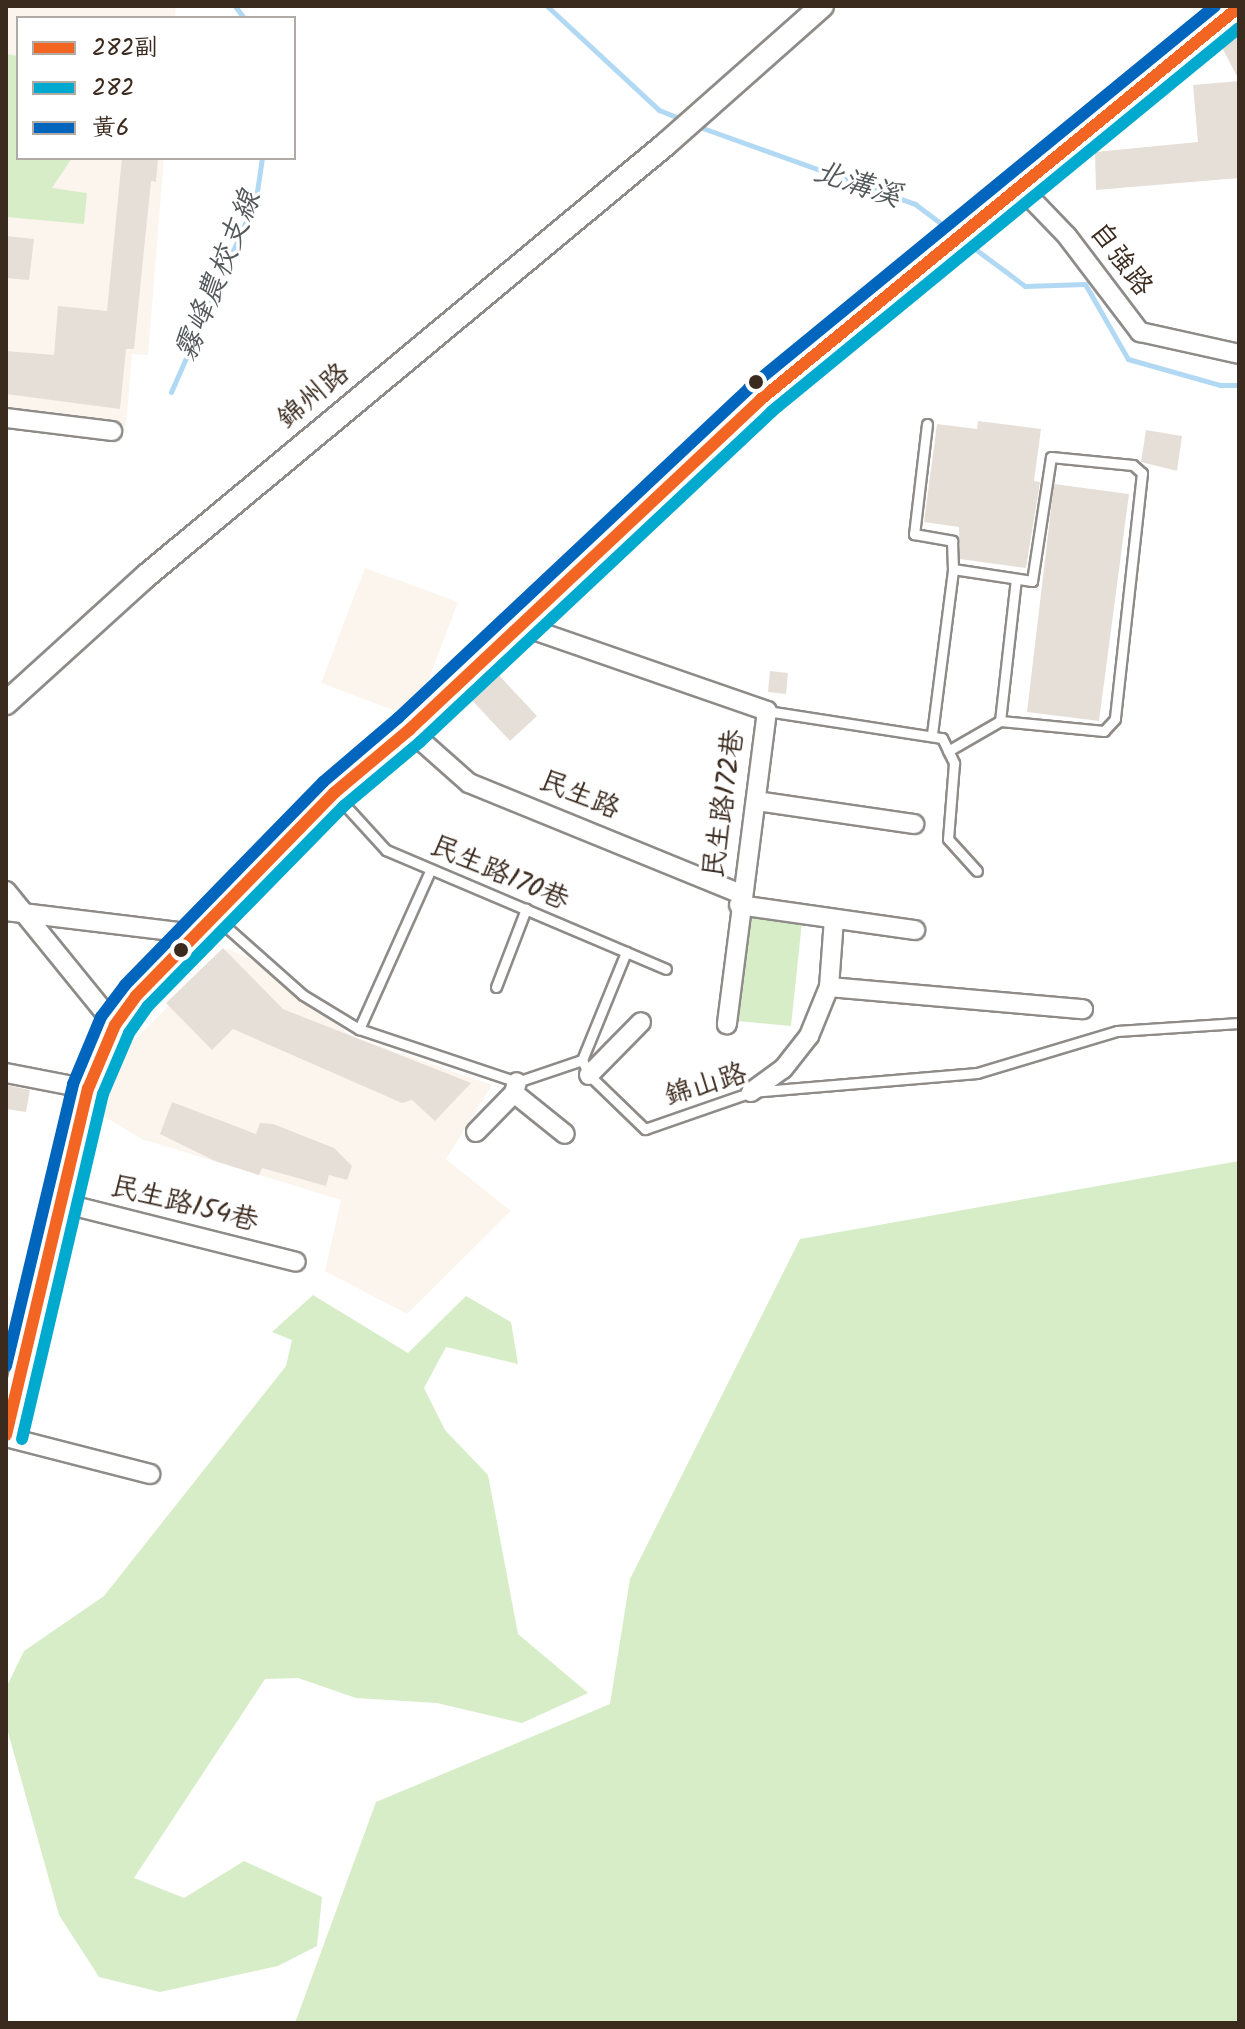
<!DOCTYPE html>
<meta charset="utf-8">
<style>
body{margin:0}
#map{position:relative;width:1245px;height:2029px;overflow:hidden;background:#fff;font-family:Kalam,"LXGW WenKai TC",sans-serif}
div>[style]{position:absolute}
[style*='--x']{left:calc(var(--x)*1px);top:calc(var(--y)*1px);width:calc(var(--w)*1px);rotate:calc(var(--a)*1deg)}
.built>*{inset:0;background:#fcf5ee}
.green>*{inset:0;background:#d7edc7}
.stream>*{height:5px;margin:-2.5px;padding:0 2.5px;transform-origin:2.5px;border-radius:2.5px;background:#b1d9f3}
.building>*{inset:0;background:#e6dfd7}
.roads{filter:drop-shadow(2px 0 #8e8b88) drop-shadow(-2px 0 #8e8b88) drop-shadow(0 2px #8e8b88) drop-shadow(0 -2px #8e8b88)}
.service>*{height:9px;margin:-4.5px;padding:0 4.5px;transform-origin:4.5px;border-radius:4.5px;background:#fff}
.minor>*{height:18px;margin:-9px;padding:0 9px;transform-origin:9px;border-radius:9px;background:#fff}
.tertiary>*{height:22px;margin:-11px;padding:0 11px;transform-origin:11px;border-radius:11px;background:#fff}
.bus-1>*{height:12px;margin:-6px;padding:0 6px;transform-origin:6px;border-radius:6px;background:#f26522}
.bus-2>*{height:12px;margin:-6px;padding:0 6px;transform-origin:6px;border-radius:6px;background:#00a9ce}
.bus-3>*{height:12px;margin:-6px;padding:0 6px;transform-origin:6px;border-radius:6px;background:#0065bd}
.dots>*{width:22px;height:22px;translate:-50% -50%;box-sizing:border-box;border:4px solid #fff;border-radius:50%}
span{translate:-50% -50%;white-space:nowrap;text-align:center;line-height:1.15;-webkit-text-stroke:7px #fff;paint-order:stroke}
.street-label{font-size:28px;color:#3b2a1e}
.water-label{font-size:30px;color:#545a5c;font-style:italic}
.frame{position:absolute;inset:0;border:8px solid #3b2a1e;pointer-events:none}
.legend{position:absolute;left:16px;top:16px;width:280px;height:144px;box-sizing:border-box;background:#fff;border:2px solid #b1aaa5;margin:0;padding:10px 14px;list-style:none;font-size:24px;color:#3b2a1e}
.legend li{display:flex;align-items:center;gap:16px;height:40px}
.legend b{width:40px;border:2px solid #b1aaa5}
</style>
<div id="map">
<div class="built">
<i style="clip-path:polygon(6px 6px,176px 6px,175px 18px,18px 18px,18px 158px,164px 158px,148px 355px,132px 354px,126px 426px,6px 408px)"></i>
<i style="clip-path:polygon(365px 568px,458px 602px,414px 718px,321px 683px)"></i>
<i style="clip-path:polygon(227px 948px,252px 960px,351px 1036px,492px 1085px,446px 1159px,511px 1211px,407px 1314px,325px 1271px,341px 1200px,142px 1139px,100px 1114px,120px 1054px)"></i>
</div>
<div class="green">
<i style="clip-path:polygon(6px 54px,18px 56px,18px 158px,72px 158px,52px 188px,87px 193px,84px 224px,6px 217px)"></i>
<i style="clip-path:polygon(749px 916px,802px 922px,791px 1026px,737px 1021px)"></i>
<i style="clip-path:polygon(1239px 1161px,1239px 2023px,295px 2023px,376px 1802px,610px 1704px,630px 1579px,800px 1239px)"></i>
<i style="clip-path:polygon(313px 1295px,408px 1353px,466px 1296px,511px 1322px,518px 1364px,446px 1347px,424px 1388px,445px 1430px,488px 1475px,518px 1634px,588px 1693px,522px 1723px,437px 1703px,356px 1698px,298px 1678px,265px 1679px,134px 1878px,184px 1898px,244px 1861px,322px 1897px,317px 1946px,278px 1966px,160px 1992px,99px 1977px,59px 1915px,6px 1725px,6px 1688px,24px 1651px,104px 1596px,286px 1366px,292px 1340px,272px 1332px)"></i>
</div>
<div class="stream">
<i style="--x:235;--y:6;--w:15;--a:53"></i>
<i style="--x:547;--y:6;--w:153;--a:42.9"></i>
<i style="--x:659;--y:110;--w:27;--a:22"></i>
<i style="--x:697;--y:126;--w:232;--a:19.7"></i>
<i style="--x:915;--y:204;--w:50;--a:36.9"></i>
<i style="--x:963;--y:240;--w:77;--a:36.6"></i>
<i style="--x:1025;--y:286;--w:60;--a:-1.9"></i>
<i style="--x:1085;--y:284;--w:86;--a:60.2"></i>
<i style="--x:1128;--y:359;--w:96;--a:15.8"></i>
<i style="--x:1220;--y:385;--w:19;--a:0"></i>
<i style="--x:171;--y:392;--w:212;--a:-66.3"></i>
<i style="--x:256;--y:198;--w:40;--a:-81.5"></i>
</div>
<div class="building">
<i style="clip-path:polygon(1239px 32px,1239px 80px,1219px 42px)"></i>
<i style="clip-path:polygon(1239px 81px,1239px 178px,1096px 190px,1095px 152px,1198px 142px,1193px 85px)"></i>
<i style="clip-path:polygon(122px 158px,158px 158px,156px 182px,151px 181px,134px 349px,126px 349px,120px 409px,6px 394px,6px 351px,54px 355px,58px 306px,107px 311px)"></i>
<i style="clip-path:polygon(6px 236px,34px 239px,29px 280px,6px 278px)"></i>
<i style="clip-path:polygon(978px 421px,1041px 429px,1034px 481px,1040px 482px,1026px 568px,960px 559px,959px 527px,924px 522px,937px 424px,977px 429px)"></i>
<i style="clip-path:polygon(1146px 430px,1182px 436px,1177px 471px,1141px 462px)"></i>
<i style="clip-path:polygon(1054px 484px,1129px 494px,1099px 721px,1027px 712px)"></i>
<i style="clip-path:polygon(495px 671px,537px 716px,510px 741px,468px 696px)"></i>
<i style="clip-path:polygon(770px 671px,788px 673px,786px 694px,768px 692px)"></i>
<i style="clip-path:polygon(223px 948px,283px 1009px,471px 1083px,435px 1121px,412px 1100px,402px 1103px,233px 1029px,212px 1050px,166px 1003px)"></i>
<i style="clip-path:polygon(6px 1085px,30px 1090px,26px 1112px,6px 1109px)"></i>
<i style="clip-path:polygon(172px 1102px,256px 1134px,260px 1123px,273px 1124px,334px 1148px,352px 1166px,347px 1180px,329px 1175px,326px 1186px,262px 1168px,259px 1175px,215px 1161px,160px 1134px)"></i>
</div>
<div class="roads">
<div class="service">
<i style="--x:927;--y:424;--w:111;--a:96.7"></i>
<i style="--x:914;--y:534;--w:39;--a:10"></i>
<i style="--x:952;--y:541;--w:28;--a:88"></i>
<i style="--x:767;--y:711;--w:177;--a:8.8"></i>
<i style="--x:942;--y:738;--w:28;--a:64"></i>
<i style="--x:954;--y:763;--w:76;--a:94.5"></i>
<i style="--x:948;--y:839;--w:43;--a:47.8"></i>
<i style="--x:1000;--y:721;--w:143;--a:-83.6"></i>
<i style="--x:932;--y:734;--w:166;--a:-82.7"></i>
<i style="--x:953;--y:569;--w:80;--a:8.6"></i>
<i style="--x:1032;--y:581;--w:125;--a:-81.3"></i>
<i style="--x:1051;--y:457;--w:82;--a:5.6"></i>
<i style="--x:1133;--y:465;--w:12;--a:42"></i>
<i style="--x:1142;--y:473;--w:247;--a:96.3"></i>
<i style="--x:1115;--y:719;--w:16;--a:133"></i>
<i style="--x:1104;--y:731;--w:104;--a:-174.5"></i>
<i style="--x:1000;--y:721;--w:60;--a:150"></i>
<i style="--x:334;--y:793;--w:77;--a:47.6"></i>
<i style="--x:386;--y:850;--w:304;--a:23"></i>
<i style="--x:214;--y:916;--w:119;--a:41.6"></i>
<i style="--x:303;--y:995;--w:66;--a:31.3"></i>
<i style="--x:359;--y:1029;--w:167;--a:18.5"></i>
<i style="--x:517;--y:1082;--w:69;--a:-18.7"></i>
<i style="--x:582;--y:1060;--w:17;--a:65"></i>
<i style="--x:589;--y:1075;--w:78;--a:44"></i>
<i style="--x:645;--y:1129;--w:112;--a:-19.2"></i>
<i style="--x:751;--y:1092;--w:227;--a:-4.8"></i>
<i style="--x:977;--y:1073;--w:146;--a:-16.7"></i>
<i style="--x:1117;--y:1031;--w:122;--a:-3.8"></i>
<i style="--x:496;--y:987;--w:84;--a:-69"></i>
<i style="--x:359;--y:1029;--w:175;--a:-65.8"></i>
<i style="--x:582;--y:1060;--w:117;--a:-67.8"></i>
</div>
<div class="minor">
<i style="--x:1017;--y:184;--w:72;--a:46.1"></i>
<i style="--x:1067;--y:236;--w:121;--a:52.8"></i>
<i style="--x:1140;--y:332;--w:101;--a:12.5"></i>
<i style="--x:6;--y:418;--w:107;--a:7"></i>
<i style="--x:519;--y:625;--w:262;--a:19.1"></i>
<i style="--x:767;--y:711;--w:316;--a:97.3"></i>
<i style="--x:409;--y:730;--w:80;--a:41.5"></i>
<i style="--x:469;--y:783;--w:294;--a:22.2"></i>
<i style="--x:756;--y:801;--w:160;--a:8.3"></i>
<i style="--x:6;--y:891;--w:173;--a:50.9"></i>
<i style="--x:739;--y:905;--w:178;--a:8.1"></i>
<i style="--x:6;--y:911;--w:192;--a:6.9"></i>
<i style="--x:829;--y:987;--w:255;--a:5"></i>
<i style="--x:6;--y:1073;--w:84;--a:11"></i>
<i style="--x:589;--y:1075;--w:74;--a:-45.5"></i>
<i style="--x:751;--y:1092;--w:39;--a:-36"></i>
<i style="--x:783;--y:1069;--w:42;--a:-51.8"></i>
<i style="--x:809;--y:1036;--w:53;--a:-67.8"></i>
<i style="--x:829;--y:987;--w:68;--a:-85.8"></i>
<i style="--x:514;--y:1093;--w:65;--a:38.8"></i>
<i style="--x:476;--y:1132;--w:54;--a:-45.7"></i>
<i style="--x:514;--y:1093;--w:11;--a:-75"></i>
<i style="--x:58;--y:1202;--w:245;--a:14.1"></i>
<i style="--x:6;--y:1437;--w:149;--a:14.4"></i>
</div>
<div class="tertiary">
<i style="--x:6;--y:703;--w:189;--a:-42.2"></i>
<i style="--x:146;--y:576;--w:676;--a:-39.72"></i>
<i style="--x:666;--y:144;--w:208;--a:-41.5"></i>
<i style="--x:6;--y:1435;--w:356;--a:-76.7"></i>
<i style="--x:88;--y:1089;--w:69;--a:-67.1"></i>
<i style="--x:115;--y:1025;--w:36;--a:-54"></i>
<i style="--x:136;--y:996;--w:284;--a:-45.7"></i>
<i style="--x:334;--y:793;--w:98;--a:-40"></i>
<i style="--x:409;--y:730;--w:482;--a:-43.2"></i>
<i style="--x:760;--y:400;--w:620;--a:-39.37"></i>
</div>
</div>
<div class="bus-1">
<i style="--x:6;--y:1435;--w:356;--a:-76.7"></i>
<i style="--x:88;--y:1089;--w:69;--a:-67.1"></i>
<i style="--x:115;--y:1025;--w:36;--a:-54"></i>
<i style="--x:136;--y:996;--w:284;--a:-45.7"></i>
<i style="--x:334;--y:793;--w:98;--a:-40"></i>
<i style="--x:409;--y:730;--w:482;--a:-43.2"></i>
<i style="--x:760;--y:400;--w:620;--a:-39.37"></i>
</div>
<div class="bus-2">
<i style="--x:22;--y:1439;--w:354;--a:-76.8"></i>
<i style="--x:103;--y:1094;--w:66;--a:-66.9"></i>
<i style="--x:129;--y:1033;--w:33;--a:-55"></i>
<i style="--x:148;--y:1006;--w:281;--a:-45.6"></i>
<i style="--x:345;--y:805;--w:98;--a:-40"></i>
<i style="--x:420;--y:742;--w:482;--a:-43.2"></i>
<i style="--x:771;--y:412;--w:605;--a:-39.37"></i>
</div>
<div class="bus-3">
<i style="--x:6;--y:1366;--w:290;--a:-76.6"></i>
<i style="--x:73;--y:1084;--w:73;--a:-67.3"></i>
<i style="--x:101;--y:1017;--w:40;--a:-53"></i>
<i style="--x:125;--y:985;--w:284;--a:-45.7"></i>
<i style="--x:323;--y:782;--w:99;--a:-40.5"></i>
<i style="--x:398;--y:718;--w:482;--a:-43.2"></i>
<i style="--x:749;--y:388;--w:603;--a:-39.34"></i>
</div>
<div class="dots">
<i style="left:756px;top:382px;background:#3b2a1e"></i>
<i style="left:181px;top:950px;background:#3b2a1e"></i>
</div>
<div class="street-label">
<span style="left:1120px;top:260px;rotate:53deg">自強路</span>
<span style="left:314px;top:397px;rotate:-40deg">錦州路</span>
<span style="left:579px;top:796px;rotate:22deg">民生路</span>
<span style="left:725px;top:804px;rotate:-82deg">民生路172巷</span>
<span style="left:499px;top:874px;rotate:23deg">民生路170巷</span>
<span style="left:706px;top:1086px;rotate:-17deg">錦山路</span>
<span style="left:184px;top:1205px;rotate:14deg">民生路154巷</span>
</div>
<div class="water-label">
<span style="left:857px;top:185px;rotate:18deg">北溝溪</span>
<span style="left:219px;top:276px;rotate:-68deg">霧峰農校支線</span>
</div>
<div class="frame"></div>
<ul class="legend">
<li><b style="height:10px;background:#f26522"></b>282副</li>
<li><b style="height:10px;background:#00a9ce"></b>282</li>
<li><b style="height:10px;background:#0065bd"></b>黃6</li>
</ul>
</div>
